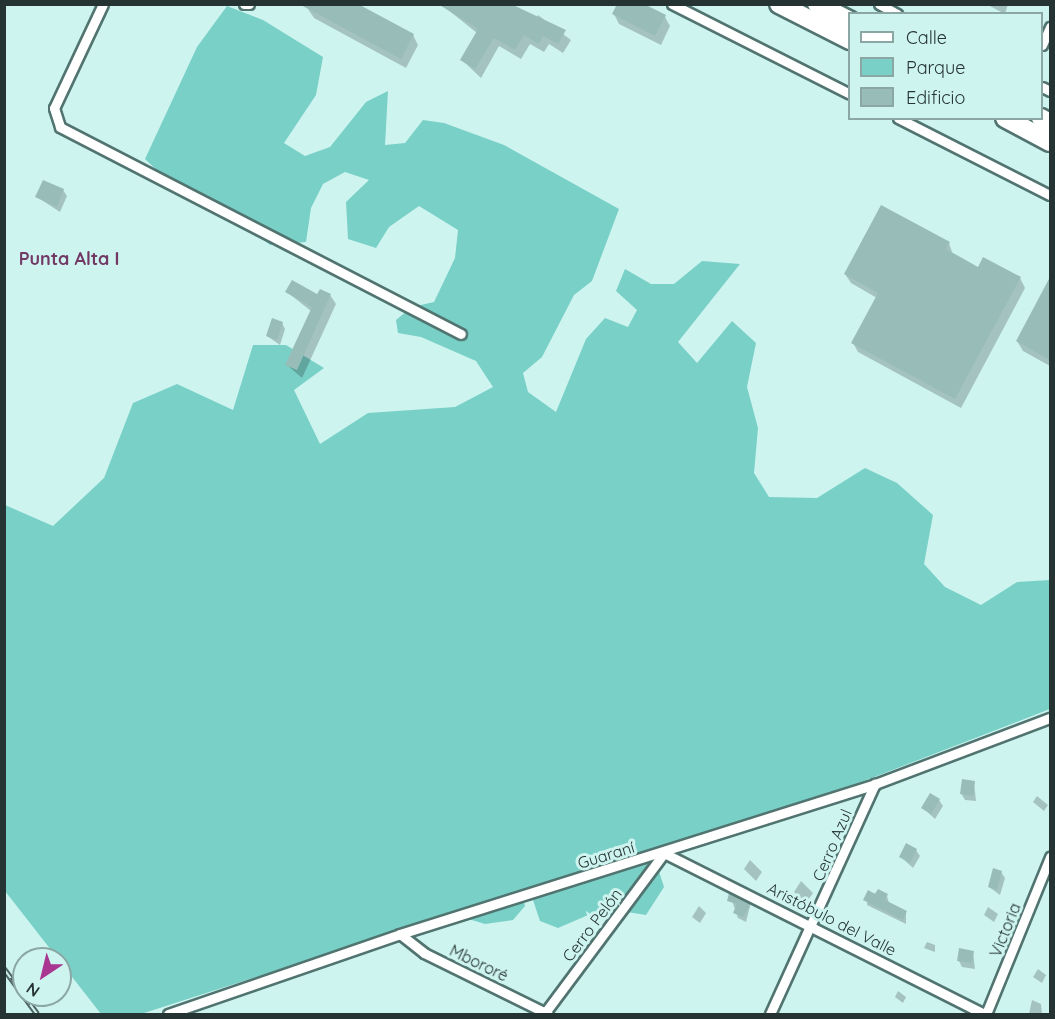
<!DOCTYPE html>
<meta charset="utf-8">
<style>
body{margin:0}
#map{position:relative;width:1055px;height:1019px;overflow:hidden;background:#cef4f0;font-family:Quicksand,sans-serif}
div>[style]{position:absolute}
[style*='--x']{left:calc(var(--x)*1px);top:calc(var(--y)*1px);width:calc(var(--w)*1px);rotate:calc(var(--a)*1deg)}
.green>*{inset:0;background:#79d0c7}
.shadow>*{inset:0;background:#0003}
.building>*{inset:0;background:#98bdb9}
.roads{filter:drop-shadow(2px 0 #517470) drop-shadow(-2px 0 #517470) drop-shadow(0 2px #517470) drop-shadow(0 -2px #517470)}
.street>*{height:9px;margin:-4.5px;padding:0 4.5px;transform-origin:4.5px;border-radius:4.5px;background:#fff}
.highway>*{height:18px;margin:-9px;padding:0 9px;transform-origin:9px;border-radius:9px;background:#fff}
.rail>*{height:6px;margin-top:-3px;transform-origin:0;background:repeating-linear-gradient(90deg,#cef4f0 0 11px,#516663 0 22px);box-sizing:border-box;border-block:2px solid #516663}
span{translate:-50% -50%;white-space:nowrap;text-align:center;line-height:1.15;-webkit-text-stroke:6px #cef4f0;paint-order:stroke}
.street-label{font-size:16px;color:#253432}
.neighbourhood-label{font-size:18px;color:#723964;font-weight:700}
.frame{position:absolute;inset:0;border:6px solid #253432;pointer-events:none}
.legend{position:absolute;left:848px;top:12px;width:195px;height:108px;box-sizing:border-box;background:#cef4f0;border:2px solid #8aa7a4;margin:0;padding:8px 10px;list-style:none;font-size:18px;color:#253432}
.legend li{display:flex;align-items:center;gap:12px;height:30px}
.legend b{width:30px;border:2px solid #8aa7a4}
.north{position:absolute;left:12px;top:947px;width:60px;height:60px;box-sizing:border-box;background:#cef4f0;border:2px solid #8aa7a4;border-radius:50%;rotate:215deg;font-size:16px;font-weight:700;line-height:24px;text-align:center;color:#253432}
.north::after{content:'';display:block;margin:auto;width:21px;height:27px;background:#a93690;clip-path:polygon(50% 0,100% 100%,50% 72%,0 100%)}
</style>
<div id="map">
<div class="green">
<i style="clip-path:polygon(227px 6px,263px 20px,323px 57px,316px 95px,284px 143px,305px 156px,330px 147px,366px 102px,388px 91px,385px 145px,405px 143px,423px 120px,444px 123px,504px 145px,619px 209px,592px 281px,574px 295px,542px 357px,523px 373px,528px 392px,556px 412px,586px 339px,605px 318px,628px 327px,637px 310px,616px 291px,625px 269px,651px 284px,674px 284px,702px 261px,740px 264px,678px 342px,697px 363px,732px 321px,756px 343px,747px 387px,758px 428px,754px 473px,769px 497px,817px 498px,865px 468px,897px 483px,933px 515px,924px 564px,945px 587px,981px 605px,1017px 582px,1050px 580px,1050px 709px,864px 781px,649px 851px,643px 857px,657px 865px,664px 887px,646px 915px,627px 912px,623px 900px,558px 928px,540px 921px,531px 894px,523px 898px,525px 906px,513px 920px,485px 924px,452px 914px,141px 1014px,101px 1014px,5px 891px,5px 505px,53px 526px,104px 478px,133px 403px,177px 384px,233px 410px,253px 345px,286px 345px,324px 368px,294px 390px,320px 444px,368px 413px,455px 407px,493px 387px,476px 361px,421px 337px,398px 333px,396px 320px,412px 307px,434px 302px,455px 258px,458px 230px,419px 206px,389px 227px,376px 248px,348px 239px,346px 202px,369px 180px,345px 172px,323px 184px,311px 208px,306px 242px,270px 245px,207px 195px,183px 195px,145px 159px,197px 47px)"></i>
</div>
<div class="shadow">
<i style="clip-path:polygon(986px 4px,1008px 4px,1005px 14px)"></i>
<i style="clip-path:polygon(308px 9px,413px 35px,418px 45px,406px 68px,314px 18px)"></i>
<i style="clip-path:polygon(447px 9px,535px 20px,538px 15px,571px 40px,563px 53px,549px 44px,544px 52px,530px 44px,521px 59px,499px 46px,481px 78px,462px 60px,477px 33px)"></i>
<i style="clip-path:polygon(614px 14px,665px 17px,670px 26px,661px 45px,619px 24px)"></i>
<i style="clip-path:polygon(63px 190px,67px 196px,60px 212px,37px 197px)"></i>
<i style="clip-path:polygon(949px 243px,953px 255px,979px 269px,1020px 278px,1025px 288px,961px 408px,858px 352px,853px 343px,877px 298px,851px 283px,845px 274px)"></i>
<i style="clip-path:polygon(1050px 280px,1050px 366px,1023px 351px,1017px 341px)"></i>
<i style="clip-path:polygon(287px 292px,330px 295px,336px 304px,302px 378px,287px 365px,311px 311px)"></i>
<i style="clip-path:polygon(282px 323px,285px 329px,280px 345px,267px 336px)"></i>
<i style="clip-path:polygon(974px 782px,976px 801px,965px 800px,961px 793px)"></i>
<i style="clip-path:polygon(1037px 796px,1048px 805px,1044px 811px,1033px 802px)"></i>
<i style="clip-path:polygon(939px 800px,943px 806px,935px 819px,923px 808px)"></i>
<i style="clip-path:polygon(916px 850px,920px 856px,913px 868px,901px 857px)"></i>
<i style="clip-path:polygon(750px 860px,762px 872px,756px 881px,744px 869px)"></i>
<i style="clip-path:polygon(1001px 872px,1005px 878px,1000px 895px,989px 887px)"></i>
<i style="clip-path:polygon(801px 881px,813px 893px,806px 903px,794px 892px)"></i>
<i style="clip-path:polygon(868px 892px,887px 896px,889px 903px,906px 912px,906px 924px,867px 905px)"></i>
<i style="clip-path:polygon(730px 895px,750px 906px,746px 922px,738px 918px)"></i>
<i style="clip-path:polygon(699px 906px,706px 913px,700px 923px,692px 917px)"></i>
<i style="clip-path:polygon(988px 907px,998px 914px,994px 922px,984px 915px)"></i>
<i style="clip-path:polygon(927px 942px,935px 945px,935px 952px,924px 948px)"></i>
<i style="clip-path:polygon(973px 952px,975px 969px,962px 967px,959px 961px)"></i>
<i style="clip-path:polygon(1038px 969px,1046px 975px,1042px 983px,1033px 977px)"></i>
<i style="clip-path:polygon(898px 991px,906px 997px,903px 1003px,895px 997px)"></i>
<i style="clip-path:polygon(1032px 1000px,1041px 1004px,1042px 1014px,1029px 1014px)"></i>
</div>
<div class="building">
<i style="clip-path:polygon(299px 4px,358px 4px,414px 34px,401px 59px)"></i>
<i style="clip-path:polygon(438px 4px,511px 4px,566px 30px,558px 44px,543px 36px,539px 44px,524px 35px,515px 50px,494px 38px,475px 69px,460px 60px,478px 29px)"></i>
<i style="clip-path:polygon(617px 4px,644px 4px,666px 15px,655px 36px,612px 14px)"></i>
<i style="clip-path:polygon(43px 180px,64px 189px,57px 207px,35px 197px)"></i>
<i style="clip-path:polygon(881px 205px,950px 242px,946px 249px,978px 267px,983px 257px,1021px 277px,955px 399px,851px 343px,878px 293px,844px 274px)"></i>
<i style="clip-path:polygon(1050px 277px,1050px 360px,1016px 341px)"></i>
<i style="clip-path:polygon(292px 280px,317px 294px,320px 289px,331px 294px,297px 370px,285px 365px,312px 307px,285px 292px)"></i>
<i style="clip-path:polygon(272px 318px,283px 322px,277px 340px,266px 336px)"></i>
<i style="clip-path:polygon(962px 779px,975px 781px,973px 796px,960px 794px)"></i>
<i style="clip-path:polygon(930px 793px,940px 799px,931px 814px,921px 808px)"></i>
<i style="clip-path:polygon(906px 843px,917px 849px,910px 863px,899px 857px)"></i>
<i style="clip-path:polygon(993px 868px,1002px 871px,997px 890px,988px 887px)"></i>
<i style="clip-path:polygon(878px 889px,888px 894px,885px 900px,907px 911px,903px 920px,863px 900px,868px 890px,875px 894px)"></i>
<i style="clip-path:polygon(729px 893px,751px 904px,743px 917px,733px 913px,737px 904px,727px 901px)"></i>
<i style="clip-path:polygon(959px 948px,974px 951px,972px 963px,957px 961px)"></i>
</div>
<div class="roads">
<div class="street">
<i style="--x:103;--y:4;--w:115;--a:115.2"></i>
<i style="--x:54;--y:108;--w:20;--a:72"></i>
<i style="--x:60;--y:127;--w:451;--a:27.3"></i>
<i style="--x:244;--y:4;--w:5;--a:0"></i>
<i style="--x:672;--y:4;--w:199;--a:26.8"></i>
<i style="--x:879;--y:4;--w:21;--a:29"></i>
<i style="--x:1042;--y:45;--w:20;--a:-66"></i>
<i style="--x:1042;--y:87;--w:9;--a:27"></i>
<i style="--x:898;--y:118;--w:170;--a:26.9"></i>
<i style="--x:664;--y:853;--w:358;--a:26.7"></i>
<i style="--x:400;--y:934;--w:31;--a:38"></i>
<i style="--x:424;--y:953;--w:138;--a:26.2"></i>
<i style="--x:168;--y:1014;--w:245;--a:-19"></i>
<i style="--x:400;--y:934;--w:498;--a:-17.5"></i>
<i style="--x:875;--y:784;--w:187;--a:-20.7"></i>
<i style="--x:544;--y:1014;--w:201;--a:-53.3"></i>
<i style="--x:770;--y:1014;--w:253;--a:-65.5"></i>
<i style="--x:986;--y:1014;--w:170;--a:-67.8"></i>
</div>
<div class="highway">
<i style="--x:779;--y:4;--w:80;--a:26.9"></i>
<i style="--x:817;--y:4;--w:37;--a:27"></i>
<i style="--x:1005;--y:118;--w:51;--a:28.1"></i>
<i style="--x:1041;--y:118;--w:10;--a:29"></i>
</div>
</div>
<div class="rail">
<i style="--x:4;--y:969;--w:56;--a:53.7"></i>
</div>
<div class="street-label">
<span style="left:832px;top:845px;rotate:-67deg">Cerro Azul</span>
<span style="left:606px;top:855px;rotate:-17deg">Guaraní</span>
<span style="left:832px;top:919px;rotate:27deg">Aristóbulo del Valle</span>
<span style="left:592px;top:925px;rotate:-53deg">Cerro Pelón</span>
<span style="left:1005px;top:930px;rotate:-68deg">Victoria</span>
<span style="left:479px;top:963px;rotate:26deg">Mbororé</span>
</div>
<div class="neighbourhood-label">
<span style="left:69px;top:259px">Punta Alta I</span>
</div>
<div class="frame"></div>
<ul class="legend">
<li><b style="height:8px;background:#fff"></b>Calle</li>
<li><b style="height:16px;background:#79d0c7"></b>Parque</li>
<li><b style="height:16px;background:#98bdb9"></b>Edificio</li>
</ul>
<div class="north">N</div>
</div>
